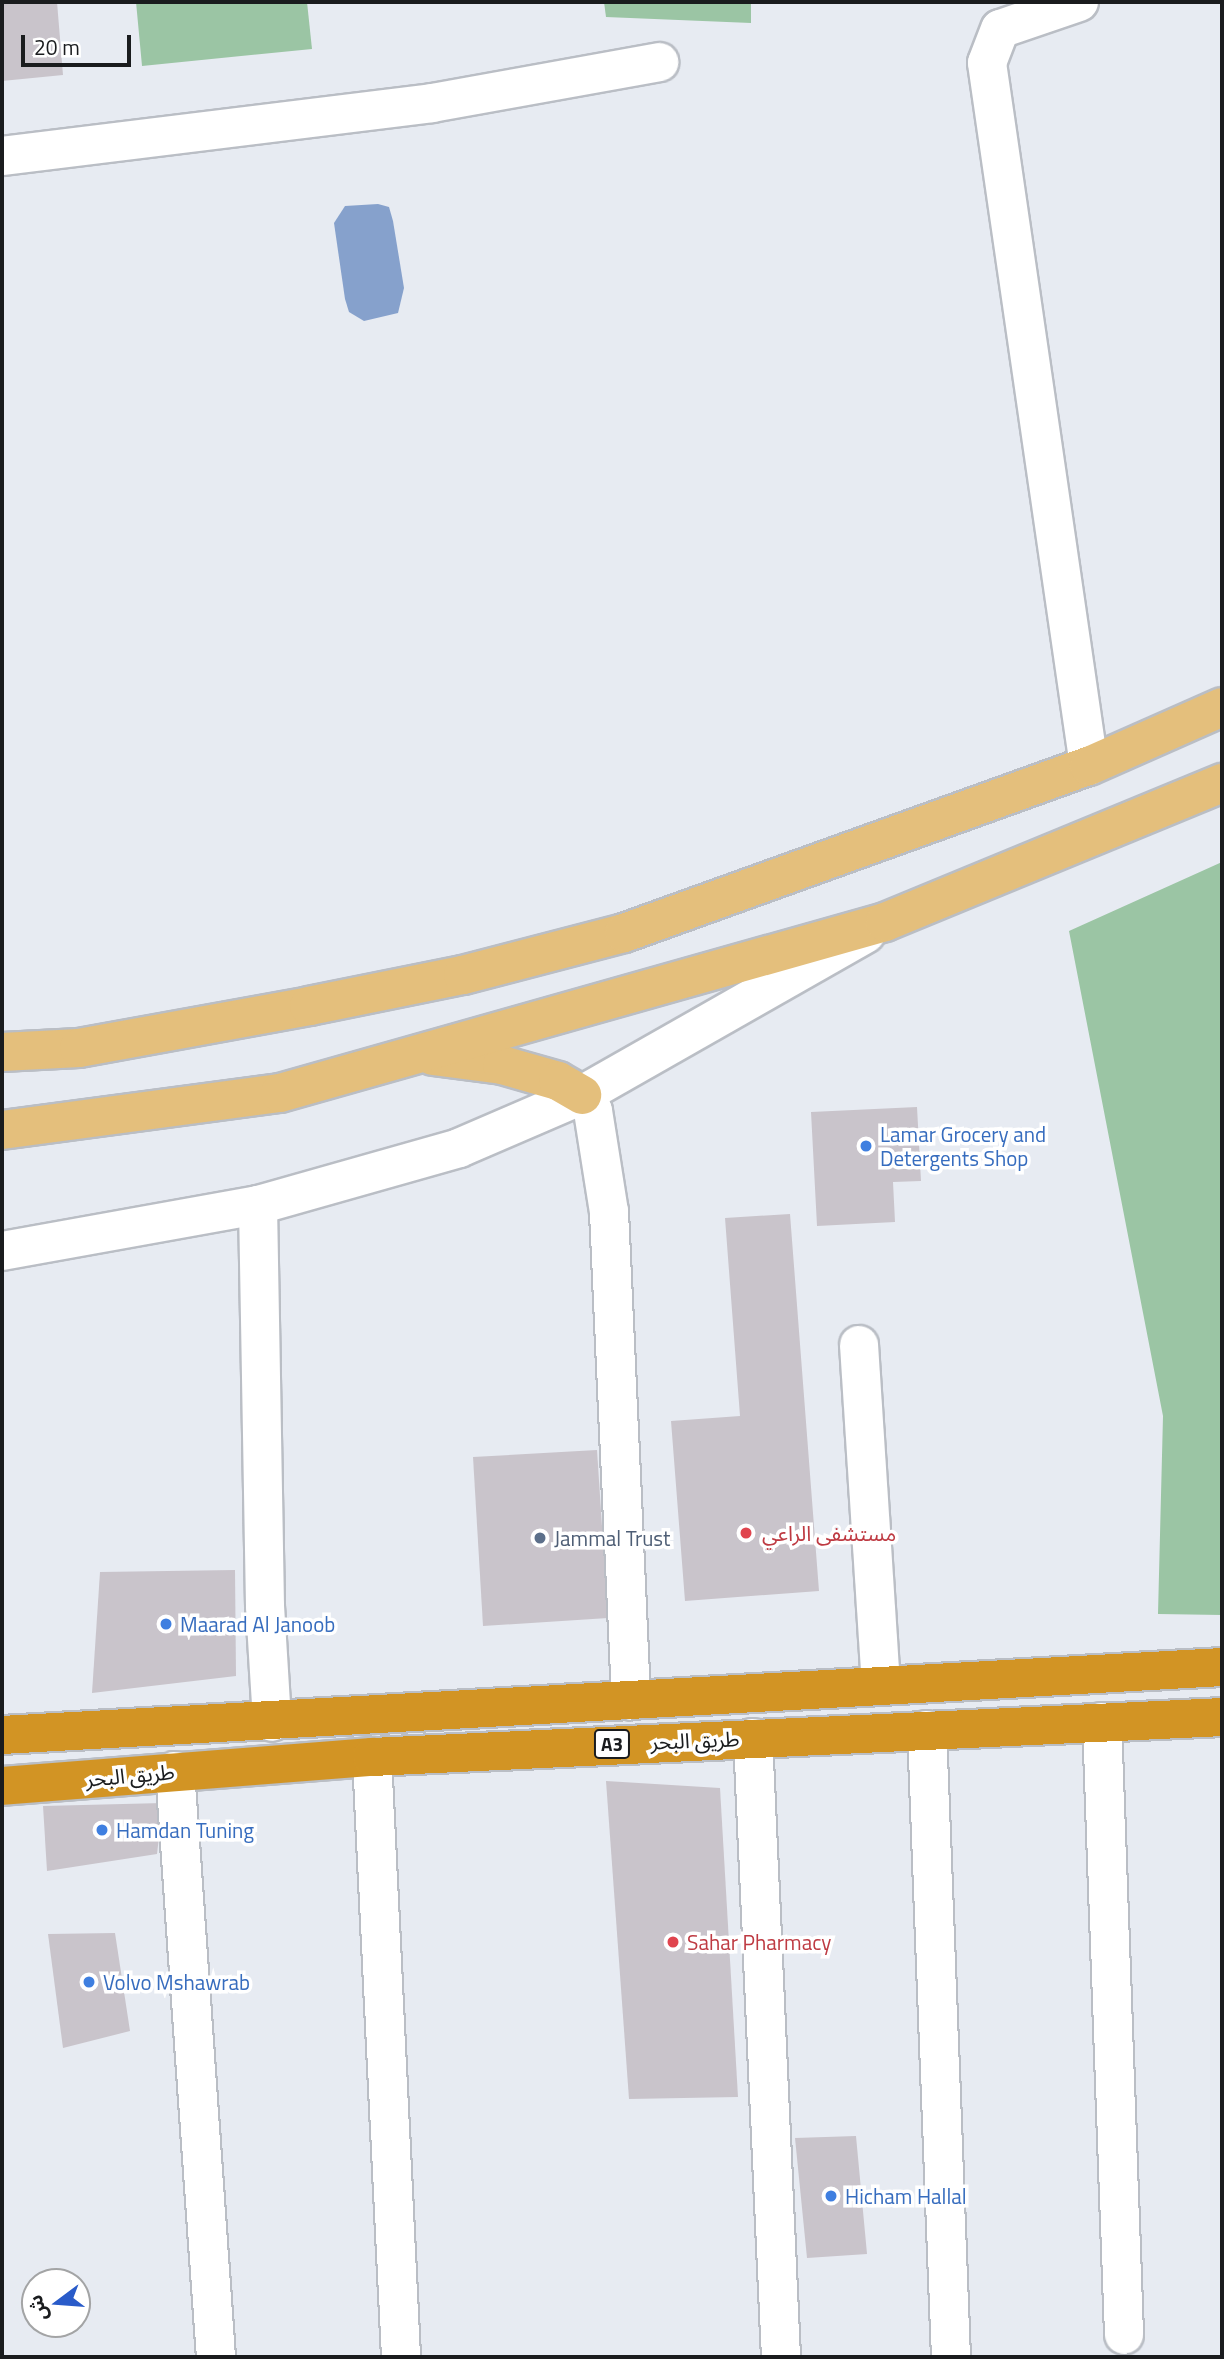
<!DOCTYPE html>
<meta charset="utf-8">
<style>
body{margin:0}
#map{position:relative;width:1224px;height:2359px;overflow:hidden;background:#e7ebf2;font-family:"Titillium Web","Noto Sans Arabic",sans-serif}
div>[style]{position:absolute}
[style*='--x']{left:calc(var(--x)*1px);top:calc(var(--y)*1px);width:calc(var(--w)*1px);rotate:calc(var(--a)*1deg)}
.green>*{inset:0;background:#9bc5a4}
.water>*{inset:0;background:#86a1cc}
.building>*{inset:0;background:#c9c4cb}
.roads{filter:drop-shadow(2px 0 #babec5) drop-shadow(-2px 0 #babec5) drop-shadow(0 2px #babec5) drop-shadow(0 -2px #babec5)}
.minor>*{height:38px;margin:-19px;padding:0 19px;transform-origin:19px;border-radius:19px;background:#fff}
.major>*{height:38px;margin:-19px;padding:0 19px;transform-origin:19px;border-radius:19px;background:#e4bf7c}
.highway>*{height:38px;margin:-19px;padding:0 19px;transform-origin:19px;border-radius:19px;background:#d29424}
.dots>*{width:19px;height:19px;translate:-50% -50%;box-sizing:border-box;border:4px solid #fff;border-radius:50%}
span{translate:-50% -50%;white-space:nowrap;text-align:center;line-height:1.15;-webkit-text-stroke:7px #fff;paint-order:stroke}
.shield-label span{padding:2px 5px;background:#fff;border:2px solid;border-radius:5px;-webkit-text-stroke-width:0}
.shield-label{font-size:19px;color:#1a1c1e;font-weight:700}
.shop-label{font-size:21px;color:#366cbe}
.left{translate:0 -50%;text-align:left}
.health-label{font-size:21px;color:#be3a42}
.service-label{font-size:21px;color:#4e5e75}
.street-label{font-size:21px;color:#1a1c1e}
.frame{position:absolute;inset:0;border:4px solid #1a1c1e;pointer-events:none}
.north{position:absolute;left:21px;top:2268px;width:70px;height:70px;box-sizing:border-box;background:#fff;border:2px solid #a3a4a5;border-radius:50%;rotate:254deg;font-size:19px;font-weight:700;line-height:28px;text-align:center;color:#1a1c1e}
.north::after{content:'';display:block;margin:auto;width:24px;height:32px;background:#295bc9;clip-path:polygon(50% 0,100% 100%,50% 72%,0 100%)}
.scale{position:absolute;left:21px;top:35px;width:110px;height:32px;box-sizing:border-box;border:4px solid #1a1c1e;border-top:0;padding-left:9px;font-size:21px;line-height:24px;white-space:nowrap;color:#1a1c1e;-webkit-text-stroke:5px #fff;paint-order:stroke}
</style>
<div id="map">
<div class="green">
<i style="clip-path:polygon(136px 2px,307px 2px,312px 49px,142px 66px)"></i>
<i style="clip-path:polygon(604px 2px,751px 2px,751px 23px,606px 17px)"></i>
<i style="clip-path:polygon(1222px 862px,1222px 1615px,1158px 1614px,1163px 1416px,1069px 931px)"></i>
</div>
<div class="water">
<i style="clip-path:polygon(378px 204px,389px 207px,393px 221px,404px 288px,398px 313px,364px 321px,349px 312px,345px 299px,334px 223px,345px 206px)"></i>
</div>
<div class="building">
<i style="clip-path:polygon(2px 2px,57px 2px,63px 75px,2px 81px)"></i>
<i style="clip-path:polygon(917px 1107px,921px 1181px,893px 1182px,895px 1222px,817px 1226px,811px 1112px)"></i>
<i style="clip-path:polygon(790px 1214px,819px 1591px,685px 1601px,671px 1421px,740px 1416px,725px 1218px)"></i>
<i style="clip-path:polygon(597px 1450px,608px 1618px,483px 1626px,473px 1457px)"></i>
<i style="clip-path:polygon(235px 1570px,236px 1676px,92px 1693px,100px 1572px)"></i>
<i style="clip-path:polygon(606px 1781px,720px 1788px,738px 2097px,629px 2099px)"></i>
<i style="clip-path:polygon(163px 1803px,157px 1854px,47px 1871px,43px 1806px)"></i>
<i style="clip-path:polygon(115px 1933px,130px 2031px,63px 2048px,48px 1934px)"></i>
<i style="clip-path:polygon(856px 2136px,867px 2254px,807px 2258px,795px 2138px)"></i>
</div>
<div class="roads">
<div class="minor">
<i style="--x:1079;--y:2;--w:83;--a:161.1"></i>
<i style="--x:1000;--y:29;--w:36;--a:111"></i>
<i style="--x:987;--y:63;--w:710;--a:81.74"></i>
<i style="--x:2;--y:156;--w:433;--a:-7"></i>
<i style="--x:432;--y:103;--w:231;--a:-10.2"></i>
<i style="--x:582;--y:1095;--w:19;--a:55"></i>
<i style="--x:593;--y:1111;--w:102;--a:81"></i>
<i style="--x:609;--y:1212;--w:489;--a:87.4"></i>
<i style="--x:258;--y:1205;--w:401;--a:89"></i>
<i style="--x:265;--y:1606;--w:116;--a:86.5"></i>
<i style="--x:2;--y:1251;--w:260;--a:-10.2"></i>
<i style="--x:258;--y:1205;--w:209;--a:-15.8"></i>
<i style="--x:459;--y:1148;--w:134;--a:-23.3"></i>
<i style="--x:582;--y:1095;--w:326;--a:-29.6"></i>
<i style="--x:859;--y:1345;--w:341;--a:86.3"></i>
<i style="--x:1102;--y:1722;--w:613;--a:87.94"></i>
<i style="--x:927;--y:1730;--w:627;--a:87.81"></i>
<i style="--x:753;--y:1738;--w:620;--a:87.41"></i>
<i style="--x:372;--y:1757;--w:601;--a:87.23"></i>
<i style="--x:175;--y:1771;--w:587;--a:86"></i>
</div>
<div class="major">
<i style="--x:2;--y:1052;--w:77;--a:-3"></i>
<i style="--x:79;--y:1048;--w:234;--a:-10.3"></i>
<i style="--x:309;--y:1006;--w:157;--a:-11.4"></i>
<i style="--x:463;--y:975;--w:166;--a:-14.6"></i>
<i style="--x:624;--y:933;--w:494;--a:-19.8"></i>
<i style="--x:1089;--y:766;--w:145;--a:-23.9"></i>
<i style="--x:433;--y:1056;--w:70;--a:7.4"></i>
<i style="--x:502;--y:1065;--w:58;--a:15.9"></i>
<i style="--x:558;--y:1081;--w:28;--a:30"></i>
<i style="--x:2;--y:1130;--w:280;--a:-7.6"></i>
<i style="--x:280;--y:1093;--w:629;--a:-15.78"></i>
<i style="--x:885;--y:922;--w:365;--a:-22.4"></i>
</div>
<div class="highway">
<i style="--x:2;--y:1735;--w:1222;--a:-3.19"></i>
<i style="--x:2;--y:1786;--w:371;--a:-4.5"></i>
<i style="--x:372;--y:1757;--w:851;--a:-2.69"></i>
</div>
</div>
<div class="dots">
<i style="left:866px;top:1146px;background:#3f7fe0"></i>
<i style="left:746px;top:1533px;background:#e0444e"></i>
<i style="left:540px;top:1538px;background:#5c6f8a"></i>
<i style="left:166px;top:1624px;background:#3f7fe0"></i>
<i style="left:102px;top:1830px;background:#3f7fe0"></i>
<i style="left:673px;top:1942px;background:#e0444e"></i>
<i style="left:89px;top:1982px;background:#3f7fe0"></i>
<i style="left:831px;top:2196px;background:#3f7fe0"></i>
</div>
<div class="shield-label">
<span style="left:612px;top:1744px">A3</span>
</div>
<div class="shop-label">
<span class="left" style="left:880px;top:1146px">Lamar Grocery and<br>Detergents Shop</span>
<span class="left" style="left:180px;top:1624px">Maarad Al Janoob</span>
<span class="left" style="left:116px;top:1830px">Hamdan Tuning</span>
<span class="left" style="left:103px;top:1982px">Volvo Mshawrab</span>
<span class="left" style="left:845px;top:2196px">Hicham Hallal</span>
</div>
<div class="health-label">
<span class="left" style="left:762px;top:1533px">مستشفى الراعي</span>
<span class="left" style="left:687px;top:1942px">Sahar Pharmacy</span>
</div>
<div class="service-label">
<span class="left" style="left:554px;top:1538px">Jammal Trust</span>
</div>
<div class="street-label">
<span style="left:695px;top:1740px;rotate:-2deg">طريق البحر</span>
<span style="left:130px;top:1775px;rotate:-5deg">طريق البحر</span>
</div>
<div class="frame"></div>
<div class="north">ش</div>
<div class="scale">20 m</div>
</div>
